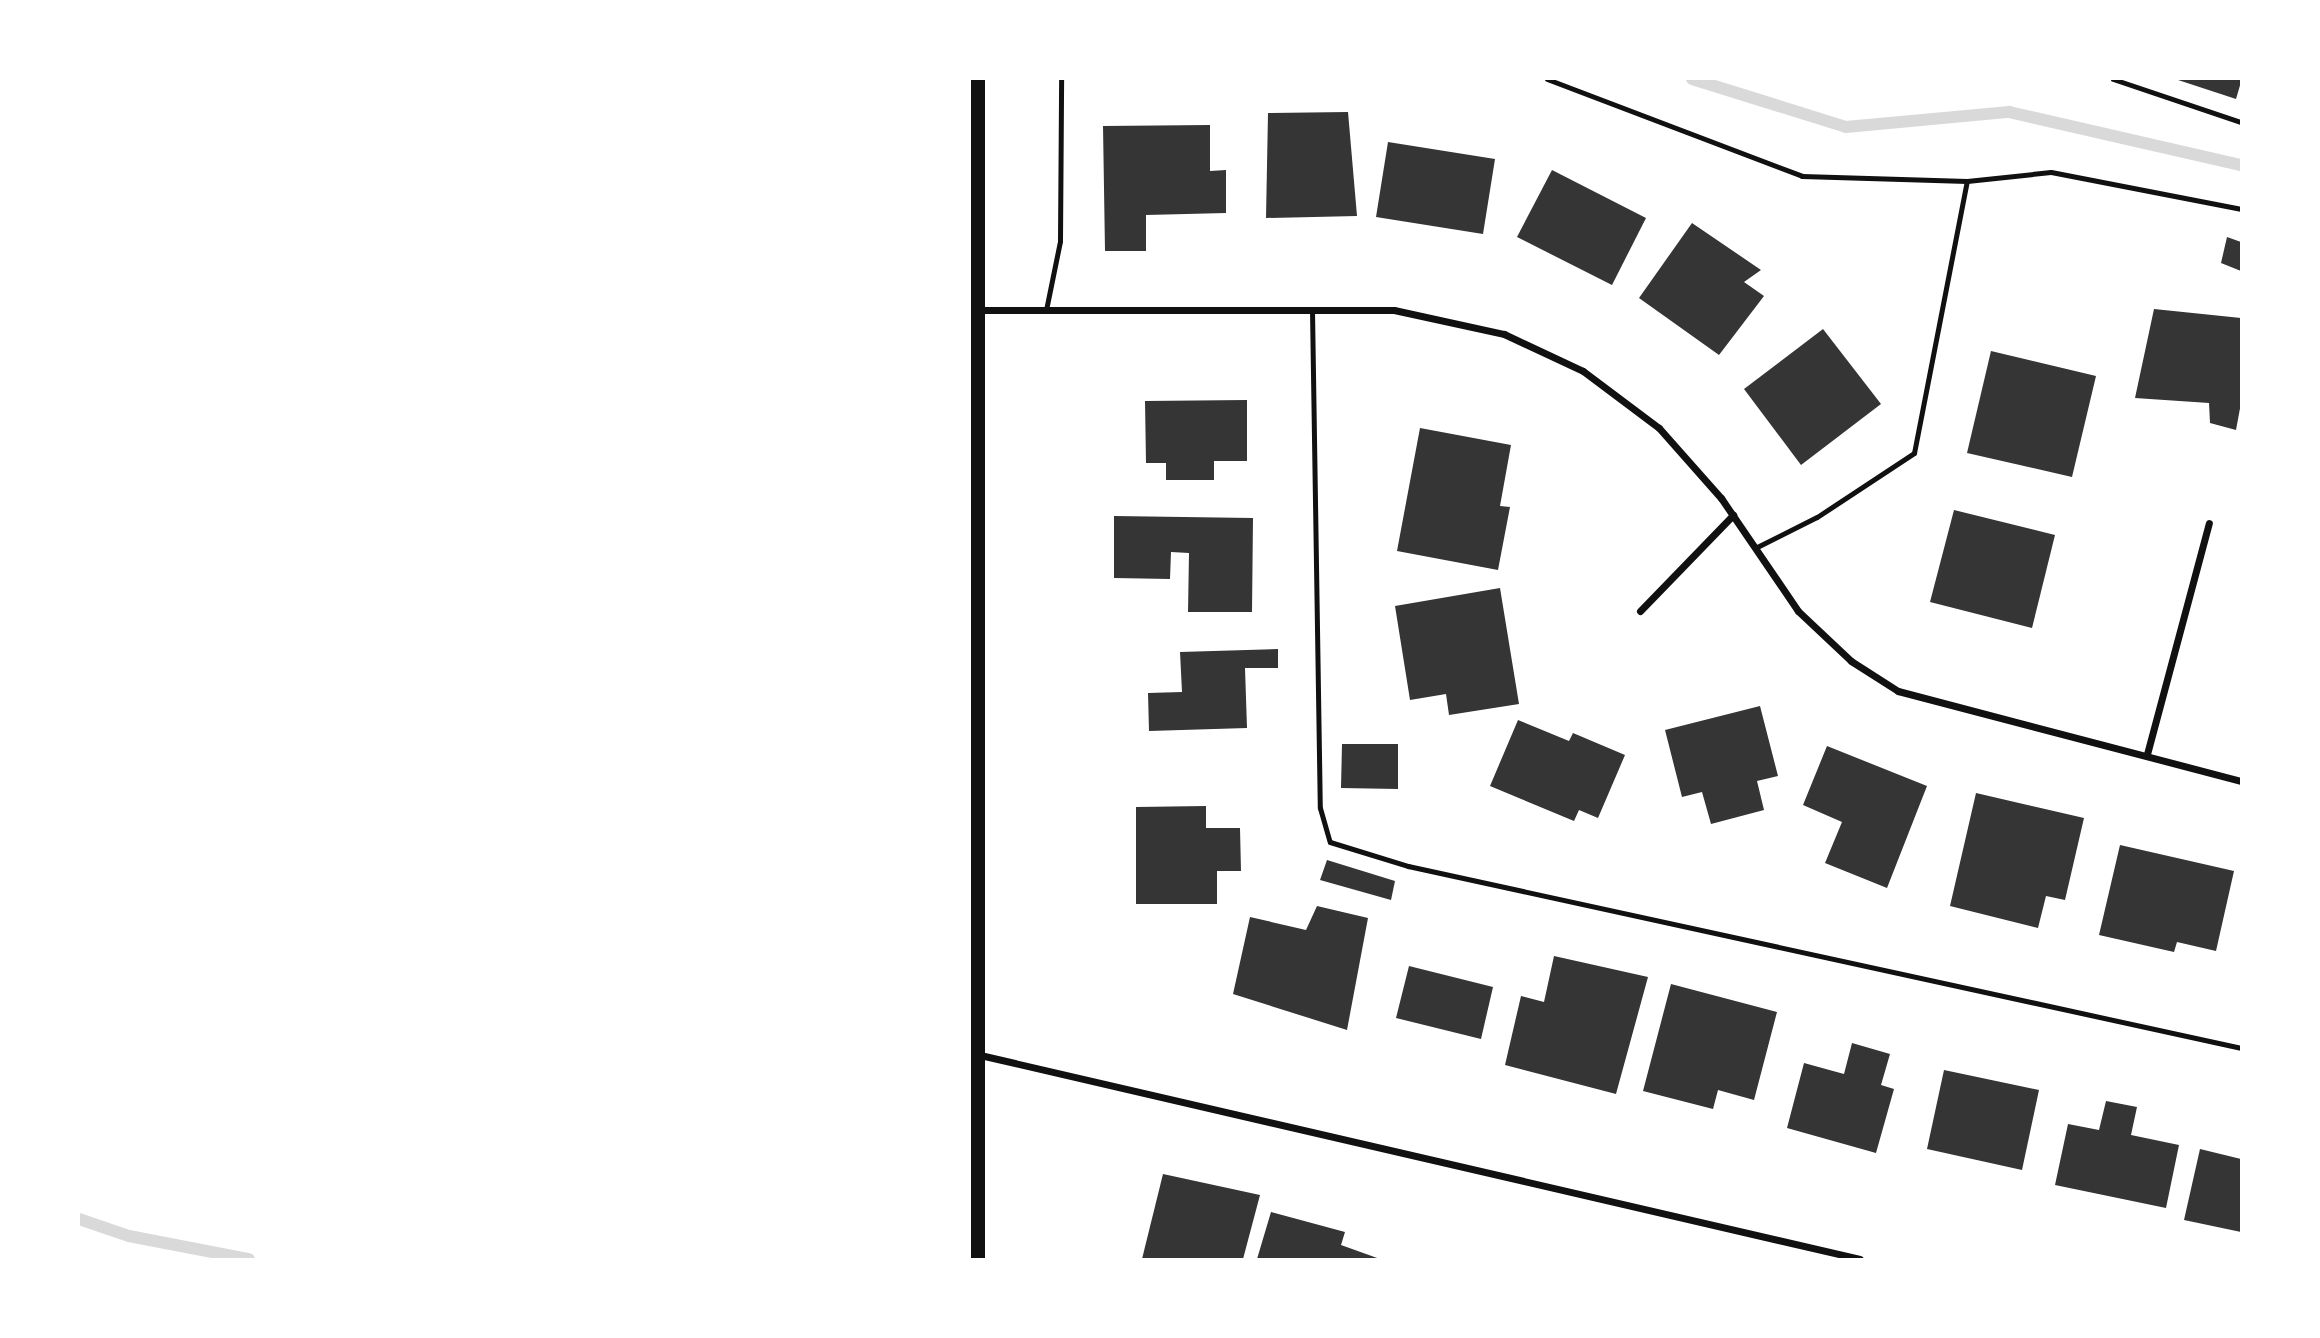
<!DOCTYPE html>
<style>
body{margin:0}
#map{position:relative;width:2320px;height:1338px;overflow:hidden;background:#fff;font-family:Spectral,serif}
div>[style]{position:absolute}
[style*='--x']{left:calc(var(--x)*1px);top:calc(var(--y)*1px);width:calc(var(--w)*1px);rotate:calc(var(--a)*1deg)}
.stream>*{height:12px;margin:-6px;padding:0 6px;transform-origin:6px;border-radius:6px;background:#d9d9d9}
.building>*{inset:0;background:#353535}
.service>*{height:5px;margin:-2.5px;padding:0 2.5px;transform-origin:2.5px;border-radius:2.5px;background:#111}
.minor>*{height:7px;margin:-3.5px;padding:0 3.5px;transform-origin:3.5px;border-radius:3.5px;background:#111}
.secondary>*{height:14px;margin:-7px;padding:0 7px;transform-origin:7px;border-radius:7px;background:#111}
span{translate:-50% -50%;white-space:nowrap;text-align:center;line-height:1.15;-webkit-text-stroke:6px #fff;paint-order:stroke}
.frame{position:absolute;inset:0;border:80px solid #fff;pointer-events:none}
</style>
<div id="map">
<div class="stream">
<i style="--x:1692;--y:79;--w:161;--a:17.3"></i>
<i style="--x:1846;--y:127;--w:164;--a:-5.3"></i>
<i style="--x:2009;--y:112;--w:238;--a:12.9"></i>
<i style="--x:79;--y:1219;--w:53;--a:18.8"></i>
<i style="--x:129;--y:1236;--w:122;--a:10.9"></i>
</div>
<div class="building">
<i style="clip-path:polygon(2175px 79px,2241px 79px,2241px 82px,2236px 99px)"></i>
<i style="clip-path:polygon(1348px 112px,1357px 216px,1266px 218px,1268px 113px)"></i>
<i style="clip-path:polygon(1210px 125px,1210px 171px,1226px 170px,1226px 213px,1146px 215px,1146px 251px,1105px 251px,1103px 126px)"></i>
<i style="clip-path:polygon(1388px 142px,1495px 159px,1483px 234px,1376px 217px)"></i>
<i style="clip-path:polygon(1552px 170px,1646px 218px,1612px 285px,1517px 237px)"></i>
<i style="clip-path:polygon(1692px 223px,1761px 270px,1744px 282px,1764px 296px,1719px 355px,1639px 298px)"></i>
<i style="clip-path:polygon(2227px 237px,2241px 242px,2241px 271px,2221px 263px)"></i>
<i style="clip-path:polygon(2154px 309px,2241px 318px,2241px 403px,2236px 430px,2210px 423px,2209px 403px,2135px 398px)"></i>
<i style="clip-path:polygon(1823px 329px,1881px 404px,1801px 465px,1744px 389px)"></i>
<i style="clip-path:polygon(1991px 351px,2096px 376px,2072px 477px,1967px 453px)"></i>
<i style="clip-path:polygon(1247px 400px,1247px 461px,1214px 461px,1214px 480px,1166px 480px,1166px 463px,1146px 463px,1145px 401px)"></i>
<i style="clip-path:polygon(1420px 428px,1511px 445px,1500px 506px,1510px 507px,1498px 570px,1397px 551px)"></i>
<i style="clip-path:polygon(1954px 510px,2055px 535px,2032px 628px,1930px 602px)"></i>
<i style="clip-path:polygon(1114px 516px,1253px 518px,1252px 612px,1188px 612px,1189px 553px,1171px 552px,1170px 579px,1114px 578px)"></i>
<i style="clip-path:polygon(1500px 588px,1519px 704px,1449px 715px,1446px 694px,1410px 700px,1395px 606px)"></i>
<i style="clip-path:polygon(1278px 649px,1278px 668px,1245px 668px,1247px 728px,1149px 731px,1148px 693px,1182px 692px,1180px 652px)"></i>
<i style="clip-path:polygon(1760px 706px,1778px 776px,1757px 781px,1764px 810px,1711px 824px,1702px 792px,1682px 797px,1665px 730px)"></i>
<i style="clip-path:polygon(1518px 720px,1569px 741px,1573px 733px,1625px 755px,1598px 818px,1579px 810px,1574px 821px,1490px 786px)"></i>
<i style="clip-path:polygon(1342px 744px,1398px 744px,1398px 789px,1341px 788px)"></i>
<i style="clip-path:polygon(1827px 746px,1927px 786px,1887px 888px,1825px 863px,1842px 822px,1803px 805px)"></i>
<i style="clip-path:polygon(1976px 793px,2084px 818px,2065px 900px,2046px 896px,2038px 928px,1950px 906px)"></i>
<i style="clip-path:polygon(1206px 806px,1206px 828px,1240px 828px,1241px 871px,1217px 871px,1217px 904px,1136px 904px,1136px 807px)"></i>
<i style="clip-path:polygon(2120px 845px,2234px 871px,2216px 951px,2177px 942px,2174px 952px,2099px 935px)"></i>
<i style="clip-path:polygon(1327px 860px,1395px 881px,1391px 900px,1320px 880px)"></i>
<i style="clip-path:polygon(1317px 906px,1368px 918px,1347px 1030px,1233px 994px,1250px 917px,1306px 930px)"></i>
<i style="clip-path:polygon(1554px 956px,1648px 977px,1616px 1094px,1505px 1065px,1521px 996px,1544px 1002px)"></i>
<i style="clip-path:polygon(1409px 966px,1493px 987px,1481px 1039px,1396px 1018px)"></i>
<i style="clip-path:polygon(1671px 984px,1777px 1012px,1754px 1100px,1718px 1090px,1713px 1109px,1643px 1091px)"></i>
<i style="clip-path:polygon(1852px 1043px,1890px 1054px,1881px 1085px,1894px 1089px,1876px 1153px,1787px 1128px,1804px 1063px,1844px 1074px)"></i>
<i style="clip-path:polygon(1944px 1070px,2039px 1090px,2022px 1170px,1927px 1149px)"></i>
<i style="clip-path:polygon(2106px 1101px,2137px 1107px,2131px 1135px,2179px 1145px,2166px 1208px,2055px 1185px,2068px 1124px,2099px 1130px)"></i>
<i style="clip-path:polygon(2200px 1149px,2241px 1159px,2241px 1232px,2184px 1220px)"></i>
<i style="clip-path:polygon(1163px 1174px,1260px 1195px,1243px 1259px,1142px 1259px)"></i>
<i style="clip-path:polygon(1271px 1212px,1345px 1232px,1341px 1245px,1380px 1259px,1257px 1259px)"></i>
</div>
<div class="service">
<i style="--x:1547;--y:79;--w:273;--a:20.8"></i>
<i style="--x:1802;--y:176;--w:165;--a:1.7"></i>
<i style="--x:2113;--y:79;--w:135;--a:18.6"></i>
<i style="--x:1046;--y:310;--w:70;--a:-78.5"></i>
<i style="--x:1060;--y:241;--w:162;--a:-89.6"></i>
<i style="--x:1312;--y:310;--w:498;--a:89.1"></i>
<i style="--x:1320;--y:808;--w:35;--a:74"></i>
<i style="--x:1330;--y:842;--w:82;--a:17.1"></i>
<i style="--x:1408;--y:866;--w:853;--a:12.32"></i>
<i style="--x:1755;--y:548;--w:69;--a:-26.6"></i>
<i style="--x:1817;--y:517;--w:116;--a:-33.4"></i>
<i style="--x:1914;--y:453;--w:277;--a:-79"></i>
<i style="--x:1967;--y:181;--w:84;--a:-6.1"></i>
<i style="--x:2051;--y:172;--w:194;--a:11"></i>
</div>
<div class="minor">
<i style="--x:979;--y:310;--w:415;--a:0"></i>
<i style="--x:1394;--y:310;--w:113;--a:12.3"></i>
<i style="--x:1504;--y:334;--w:87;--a:25.1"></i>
<i style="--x:1583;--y:371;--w:95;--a:36.9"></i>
<i style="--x:1659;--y:428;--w:94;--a:48.5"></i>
<i style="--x:1721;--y:498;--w:137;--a:55.7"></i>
<i style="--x:1798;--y:611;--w:73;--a:43.3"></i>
<i style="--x:1851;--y:661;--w:56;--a:32.6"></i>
<i style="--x:1898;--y:691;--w:355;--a:14.7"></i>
<i style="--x:1640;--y:611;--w:134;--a:-45.9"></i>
<i style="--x:2147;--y:754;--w:239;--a:-75"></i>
<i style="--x:980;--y:1055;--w:903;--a:13.05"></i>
</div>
<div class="secondary">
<i style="--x:978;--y:1259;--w:1180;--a:-90"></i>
</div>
<div class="frame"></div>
</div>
